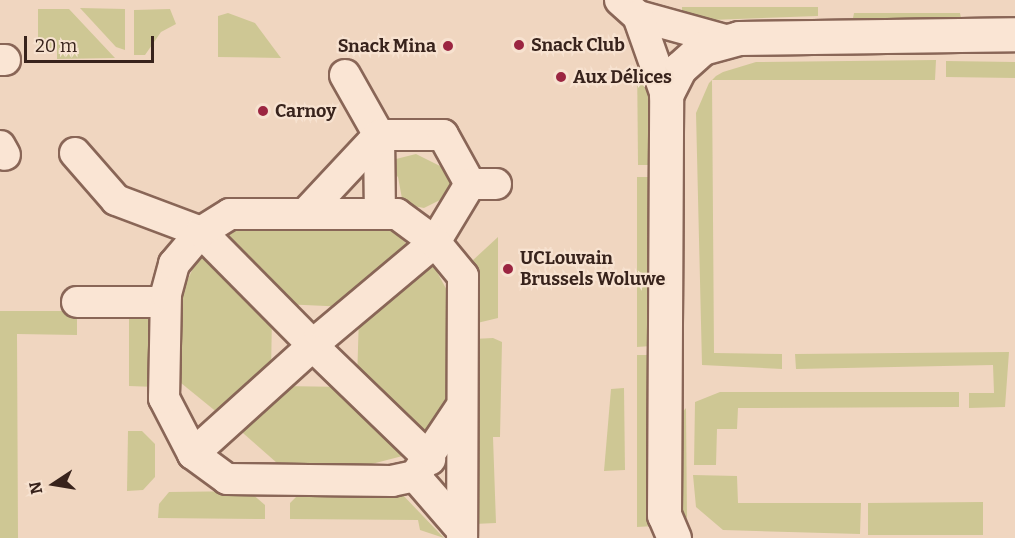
<!DOCTYPE html>
<meta charset="utf-8">
<style>
body{margin:0}
#map{position:relative;width:1015px;height:538px;overflow:hidden;background:#f0d6c0;font-family:Bitter,serif}
div>[style]{position:absolute}
[style*='--x']{left:calc(var(--x)*1px);top:calc(var(--y)*1px);width:calc(var(--w)*1px);rotate:calc(var(--a)*1deg)}
.green>*{inset:0;background:#cec794}
.roads{filter:drop-shadow(2px 0 #896657) drop-shadow(-2px 0 #896657) drop-shadow(0 2px #896657) drop-shadow(0 -2px #896657)}
.pedestrian>*{height:30px;margin:-15px;padding:0 15px;transform-origin:15px;border-radius:15px;background:#fae5d4}
.minor>*{height:33px;margin:-16.5px;padding:0 16.5px;transform-origin:16.5px;border-radius:16.5px;background:#fae5d4}
.dots>*{width:16px;height:16px;translate:-50% -50%;box-sizing:border-box;border:3px solid #f7e2d0;border-radius:50%}
span{translate:-50% -50%;white-space:nowrap;text-align:center;line-height:1.15;-webkit-text-stroke:4.5px #f7e2d0;paint-order:stroke}
.poi-label{font-size:18px;color:#38231c;font-weight:700}
.left{translate:0 -50%;text-align:left}
.right{translate:-100% -50%;text-align:right}
.north{position:absolute;left:24px;top:454px;width:60px;height:60px;-webkit-text-stroke:4px #f7e2d0;paint-order:stroke;rotate:258deg;font-size:16px;font-weight:700;line-height:24px;text-align:center;color:#38231c}
.north::after{content:'';display:block;margin:auto;width:21px;height:27px;background:#38231c;clip-path:polygon(50% 0,100% 100%,50% 72%,0 100%)}
.scale{position:absolute;left:24px;top:36px;width:130px;height:27px;box-sizing:border-box;border:3px solid #38231c;border-top:0;padding-left:8px;font-size:18px;line-height:21px;white-space:nowrap;color:#38231c;-webkit-text-stroke:4px #f7e2d0;paint-order:stroke}
</style>
<div id="map">
<div class="green">
<i style="clip-path:polygon(682px 7px,818px 7px,818px 16px,711px 20px,682px 13px)"></i>
<i style="clip-path:polygon(80px 8px,125px 9px,125px 50px,116px 47px)"></i>
<i style="clip-path:polygon(38px 9px,69px 9px,115px 58px,57px 59px,57px 48px,38px 48px)"></i>
<i style="clip-path:polygon(170px 9px,176px 24px,161px 32px,145px 55px,134px 55px,134px 10px)"></i>
<i style="clip-path:polygon(228px 13px,255px 23px,281px 58px,218px 57px,218px 16px)"></i>
<i style="clip-path:polygon(854px 13px,960px 13px,961px 18px,853px 18px)"></i>
<i style="clip-path:polygon(637px 57px,651px 79px,651px 165px,638px 165px)"></i>
<i style="clip-path:polygon(936px 60px,935px 80px,712px 80px,714px 353px,782px 354px,782px 369px,702px 365px,696px 113px,709px 83px,716px 76px,723px 72px,756px 62px)"></i>
<i style="clip-path:polygon(946px 61px,1015px 62px,1015px 78px,946px 77px)"></i>
<i style="clip-path:polygon(416px 154px,442px 167px,453px 185px,446px 197px,424px 208px,403px 204px,398px 177px,389px 168px,396px 159px)"></i>
<i style="clip-path:polygon(637px 177px,651px 177px,651px 346px,637px 347px)"></i>
<i style="clip-path:polygon(235px 223px,388px 227px,416px 252px,348px 307px,282px 304px,222px 232px)"></i>
<i style="clip-path:polygon(498px 237px,498px 318px,473px 324px,472px 261px)"></i>
<i style="clip-path:polygon(204px 245px,272px 314px,271px 375px,224px 418px,181px 383px,180px 296px)"></i>
<i style="clip-path:polygon(429px 257px,450px 296px,453px 383px,425px 445px,357px 381px,359px 315px)"></i>
<i style="clip-path:polygon(0 311px,77px 311px,77px 335px,17px 334px,18px 538px,0 538px)"></i>
<i style="clip-path:polygon(129px 311px,157px 311px,156px 387px,129px 386px)"></i>
<i style="clip-path:polygon(493px 338px,502px 342px,500px 437px,493px 437px,496px 523px,474px 524px,473px 339px)"></i>
<i style="clip-path:polygon(1009px 352px,1005px 407px,969px 408px,969px 393px,994px 393px,993px 365px,796px 369px,795px 354px)"></i>
<i style="clip-path:polygon(637px 355px,651px 355px,654px 526px,637px 527px)"></i>
<i style="clip-path:polygon(281px 386px,347px 387px,414px 453px,364px 466px,277px 463px,235px 426px)"></i>
<i style="clip-path:polygon(624px 388px,625px 470px,604px 471px,611px 389px)"></i>
<i style="clip-path:polygon(720px 392px,959px 392px,959px 407px,738px 408px,737px 429px,717px 429px,716px 465px,694px 465px,695px 402px)"></i>
<i style="clip-path:polygon(686px 408px,687px 518px,680px 512px,676px 420px)"></i>
<i style="clip-path:polygon(128px 431px,142px 431px,155px 444px,155px 477px,143px 490px,127px 491px)"></i>
<i style="clip-path:polygon(693px 475px,737px 476px,738px 503px,861px 503px,860px 534px,723px 530px,696px 507px)"></i>
<i style="clip-path:polygon(249px 491px,265px 505px,265px 519px,158px 518px,159px 504px,169px 492px)"></i>
<i style="clip-path:polygon(302px 491px,399px 491px,444px 538px,420px 530px,418px 520px,290px 519px,290px 503px)"></i>
<i style="clip-path:polygon(983px 502px,983px 535px,868px 535px,868px 503px)"></i>
</div>
<div class="roads">
<div class="pedestrian">
<i style="--x:620;--y:0;--w:24;--a:42"></i>
<i style="--x:638;--y:16;--w:90;--a:15.4"></i>
<i style="--x:638;--y:16;--w:84;--a:70.5"></i>
<i style="--x:0;--y:60;--w:5;--a:0"></i>
<i style="--x:345;--y:75;--w:69;--a:60.5"></i>
<i style="--x:379;--y:135;--w:78;--a:89.3"></i>
<i style="--x:0;--y:146;--w:10;--a:61"></i>
<i style="--x:75;--y:153;--w:62;--a:48.9"></i>
<i style="--x:116;--y:200;--w:91;--a:20.6"></i>
<i style="--x:201;--y:232;--w:153;--a:45.3"></i>
<i style="--x:306;--y:213;--w:107;--a:-46.9"></i>
<i style="--x:379;--y:135;--w:64;--a:0"></i>
<i style="--x:443;--y:135;--w:56;--a:61.1"></i>
<i style="--x:77;--y:302;--w:88;--a:0"></i>
<i style="--x:317;--y:341;--w:154;--a:-40"></i>
<i style="--x:435;--y:242;--w:68;--a:-58.9"></i>
<i style="--x:470;--y:184;--w:26;--a:0"></i>
<i style="--x:318;--y:351;--w:156;--a:44"></i>
<i style="--x:459;--y:410;--w:79;--a:123.7"></i>
<i style="--x:415;--y:476;--w:24;--a:168"></i>
<i style="--x:392;--y:481;--w:165;--a:-179.3"></i>
<i style="--x:227;--y:479;--w:42;--a:-143.7"></i>
<i style="--x:193;--y:454;--w:63;--a:-117.4"></i>
<i style="--x:164;--y:398;--w:104;--a:-88.9"></i>
<i style="--x:166;--y:294;--w:31;--a:-75"></i>
<i style="--x:174;--y:264;--w:42;--a:-49.8"></i>
<i style="--x:201;--y:232;--w:34;--a:-32"></i>
<i style="--x:230;--y:214;--w:167;--a:0"></i>
<i style="--x:397;--y:214;--w:47;--a:36.4"></i>
<i style="--x:435;--y:242;--w:44;--a:50.5"></i>
<i style="--x:463;--y:276;--w:262;--a:90.2"></i>
<i style="--x:193;--y:454;--w:155;--a:-42.1"></i>
<i style="--x:415;--y:476;--w:70;--a:49"></i>
</div>
<div class="minor">
<i style="--x:674;--y:538;--w:25;--a:-113"></i>
<i style="--x:664;--y:515;--w:420;--a:-89.7"></i>
<i style="--x:666;--y:95;--w:30;--a:-63"></i>
<i style="--x:680;--y:68;--w:30;--a:-42"></i>
<i style="--x:702;--y:48;--w:38;--a:-15"></i>
<i style="--x:739;--y:38;--w:276;--a:-0.8"></i>
</div>
</div>
<div class="dots">
<i style="left:519px;top:45px;background:#9b2541"></i>
<i style="left:448px;top:46px;background:#9b2541"></i>
<i style="left:561px;top:77px;background:#9b2541"></i>
<i style="left:263px;top:111px;background:#9b2541"></i>
<i style="left:508px;top:269px;background:#9b2541"></i>
</div>
<div class="poi-label">
<span class="left" style="left:531px;top:45px">Snack Club</span>
<span class="right" style="left:436px;top:46px">Snack Mina</span>
<span class="left" style="left:573px;top:77px">Aux Délices</span>
<span class="left" style="left:275px;top:111px">Carnoy</span>
<span class="left" style="left:520px;top:269px">UCLouvain<br>Brussels Woluwe</span>
</div>
<div class="north">N</div>
<div class="scale">20 m</div>
</div>
